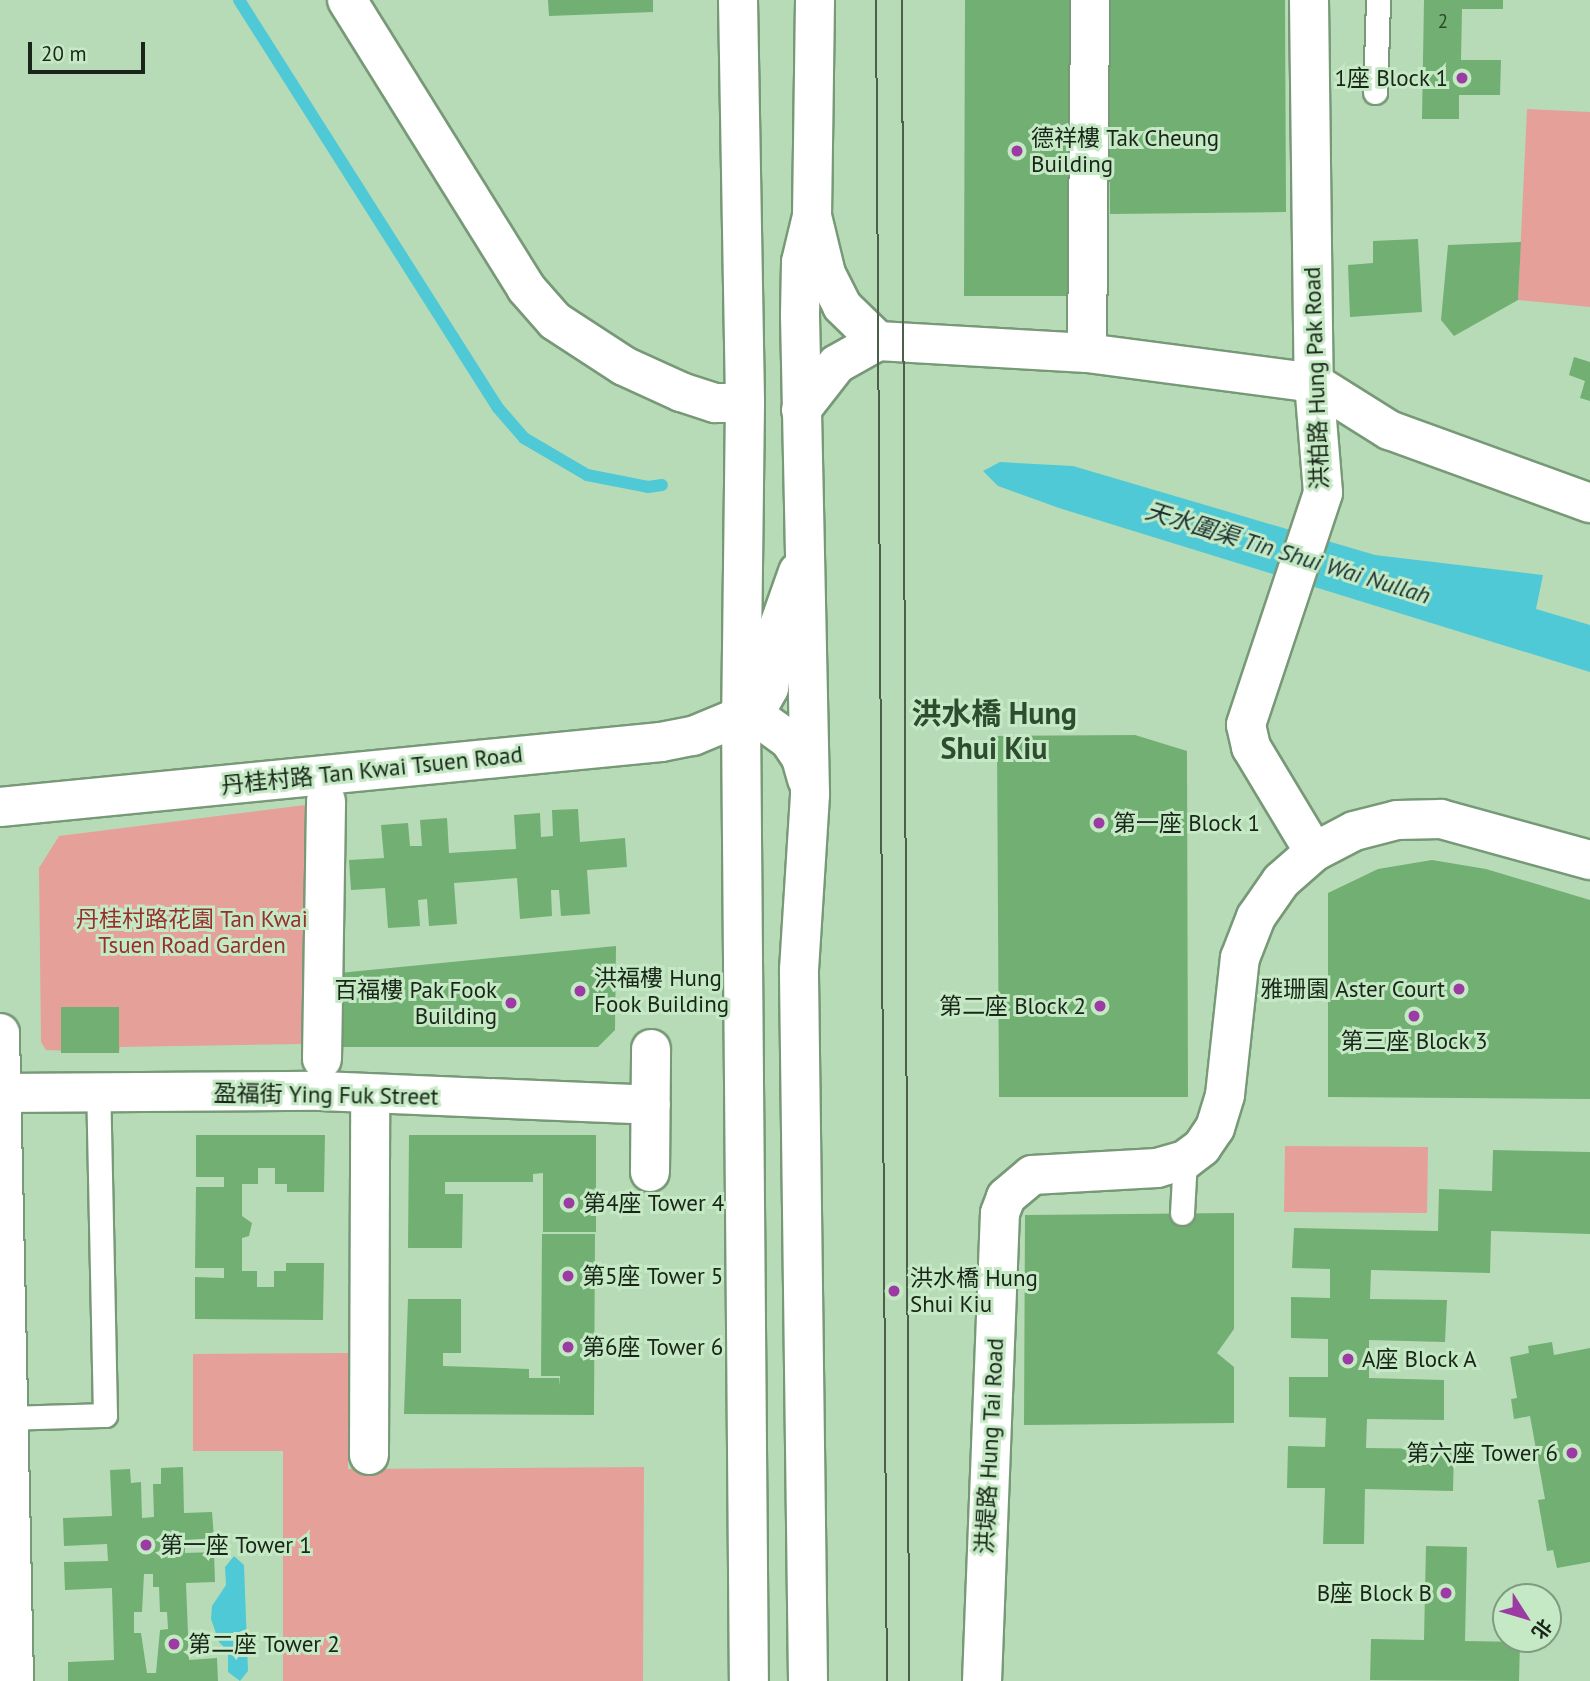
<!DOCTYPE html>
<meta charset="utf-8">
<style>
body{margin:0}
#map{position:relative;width:1590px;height:1681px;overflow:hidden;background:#b8dbb7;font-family:"PT Sans","Noto Sans SC",sans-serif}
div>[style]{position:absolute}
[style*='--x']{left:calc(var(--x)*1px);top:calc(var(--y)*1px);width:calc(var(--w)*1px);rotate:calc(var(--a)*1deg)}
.green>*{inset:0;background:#e5a09a}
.water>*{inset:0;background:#4fc9d6}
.stream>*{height:12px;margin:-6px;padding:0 6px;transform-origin:6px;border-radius:6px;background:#4fc9d6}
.building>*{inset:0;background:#71af72}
.roads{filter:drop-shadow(2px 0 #797) drop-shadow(-2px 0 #797) drop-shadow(0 2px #797) drop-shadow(0 -2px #797)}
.lane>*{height:23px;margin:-11.5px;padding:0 11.5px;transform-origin:11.5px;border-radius:11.5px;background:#fff}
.street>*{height:38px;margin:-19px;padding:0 19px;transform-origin:19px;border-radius:19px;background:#fff}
.secondary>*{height:38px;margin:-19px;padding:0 19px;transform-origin:19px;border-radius:19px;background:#fff}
.primary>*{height:38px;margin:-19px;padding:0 19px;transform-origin:19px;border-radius:19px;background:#fff}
.tram>*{height:2px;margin:-1px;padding:0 1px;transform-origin:1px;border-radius:1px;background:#4b5f4a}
.dots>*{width:19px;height:19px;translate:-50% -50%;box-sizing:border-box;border:4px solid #c5e9c4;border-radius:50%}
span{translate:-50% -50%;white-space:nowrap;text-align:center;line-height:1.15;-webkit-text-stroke:6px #c5e9c4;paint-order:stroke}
.number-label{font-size:19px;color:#2e482e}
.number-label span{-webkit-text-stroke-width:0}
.poi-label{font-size:23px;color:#182518}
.right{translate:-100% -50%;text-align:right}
.left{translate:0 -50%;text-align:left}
.street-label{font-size:23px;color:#182518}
.park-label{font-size:23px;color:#962f2e}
.water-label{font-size:24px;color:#1a2f31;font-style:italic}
.district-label{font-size:30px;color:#2e4d2f;font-weight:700}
.north{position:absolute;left:1492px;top:1583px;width:70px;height:70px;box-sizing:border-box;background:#c5e9c4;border:2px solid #809b7f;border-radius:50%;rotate:127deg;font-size:19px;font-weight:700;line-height:28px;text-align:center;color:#182518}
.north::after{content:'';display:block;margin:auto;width:24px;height:32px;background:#9b3ba3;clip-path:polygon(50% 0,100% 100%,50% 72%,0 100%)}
.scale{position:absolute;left:28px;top:42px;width:117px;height:32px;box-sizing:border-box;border:4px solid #182518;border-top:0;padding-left:9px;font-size:21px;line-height:24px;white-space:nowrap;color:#182518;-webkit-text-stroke:5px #c5e9c4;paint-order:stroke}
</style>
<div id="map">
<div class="green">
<i style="clip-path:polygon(1527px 109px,1590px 112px,1590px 307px,1518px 300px)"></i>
<i style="clip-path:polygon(305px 805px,304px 1044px,120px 1047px,119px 1053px,46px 1050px,41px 1042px,39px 868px,59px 836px)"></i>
<i style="clip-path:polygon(1285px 1146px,1428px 1147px,1427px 1213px,1284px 1212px)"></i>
<i style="clip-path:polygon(348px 1353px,348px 1469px,644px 1467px,643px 1681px,283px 1681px,283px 1451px,193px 1451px,193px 1354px)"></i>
</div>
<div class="water">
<i style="clip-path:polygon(1000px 462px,1073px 466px,1375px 555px,1543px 575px,1536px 609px,1590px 625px,1590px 672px,1059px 508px,998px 486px,983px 471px)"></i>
<i style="clip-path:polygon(234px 1556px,244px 1565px,248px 1671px,240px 1681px,228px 1672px,228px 1651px,219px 1642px,211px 1619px,212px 1606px,226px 1585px,225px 1567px)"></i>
</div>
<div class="stream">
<i style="--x:239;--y:0;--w:483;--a:57.6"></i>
<i style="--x:498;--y:408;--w:40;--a:49"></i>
<i style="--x:524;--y:438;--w:73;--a:30.4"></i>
<i style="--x:587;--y:475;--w:62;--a:11.1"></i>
<i style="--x:648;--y:487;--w:14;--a:-8"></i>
</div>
<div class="building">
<i style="clip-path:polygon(548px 0,653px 0,653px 12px,549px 16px)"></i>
<i style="clip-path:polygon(965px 0,1070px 0,1069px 296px,964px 296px)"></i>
<i style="clip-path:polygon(1108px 0,1285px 0,1286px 212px,1110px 214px)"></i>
<i style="clip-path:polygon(1424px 0,1503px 0,1503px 9px,1462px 9px,1461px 60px,1501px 60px,1500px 95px,1459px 95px,1459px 119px,1422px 119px)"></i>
<i style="clip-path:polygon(1418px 239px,1422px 312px,1350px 317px,1348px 265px,1373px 263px,1373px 241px)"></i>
<i style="clip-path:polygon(1521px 242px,1518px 300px,1454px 336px,1441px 320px,1448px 245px)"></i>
<i style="clip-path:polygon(1574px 357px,1590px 362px,1590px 401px,1580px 398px,1585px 381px,1569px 375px)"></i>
<i style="clip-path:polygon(1135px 735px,1187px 751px,1188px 1097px,999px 1097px,997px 736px)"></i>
<i style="clip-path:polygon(578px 809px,580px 842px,625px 838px,627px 867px,587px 870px,590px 914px,561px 916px,559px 890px,551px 890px,552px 916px,520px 919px,517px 878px,482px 881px,454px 883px,457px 924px,429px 926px,427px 899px,418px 900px,420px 926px,388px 928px,385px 888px,351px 890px,349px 860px,384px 858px,381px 825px,408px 823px,410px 846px,422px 846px,420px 820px,447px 818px,449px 853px,516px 849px,514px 815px,540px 813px,541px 837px,553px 836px,552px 810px)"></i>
<i style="clip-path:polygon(1432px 860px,1486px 869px,1590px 900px,1590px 1099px,1328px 1097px,1328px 893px,1378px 869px)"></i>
<i style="clip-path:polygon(616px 946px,615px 1030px,598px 1047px,339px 1047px,339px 973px)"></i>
<i style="clip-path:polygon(61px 1007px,119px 1007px,119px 1053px,61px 1053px)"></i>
<i style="clip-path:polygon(196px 1135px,325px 1135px,324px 1192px,287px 1192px,287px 1184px,275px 1184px,275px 1168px,258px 1168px,258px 1184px,242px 1184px,242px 1216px,252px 1223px,249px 1236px,242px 1238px,242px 1271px,257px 1271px,257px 1287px,274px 1287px,274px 1271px,286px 1271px,286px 1263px,324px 1263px,323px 1320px,195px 1319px,195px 1277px,224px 1278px,224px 1268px,195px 1268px,196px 1187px,224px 1187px,224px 1177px,196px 1177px)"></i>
<i style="clip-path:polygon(409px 1135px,596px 1135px,596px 1232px,543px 1232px,543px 1173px,533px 1174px,533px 1182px,445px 1182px,445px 1194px,463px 1194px,462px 1248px,408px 1248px)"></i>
<i style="clip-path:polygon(1493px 1150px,1590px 1152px,1590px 1234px,1491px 1231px,1490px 1273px,1371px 1270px,1370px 1299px,1447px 1300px,1445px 1342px,1369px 1340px,1369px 1378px,1444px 1380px,1444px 1420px,1367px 1419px,1366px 1448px,1454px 1449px,1453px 1491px,1365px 1489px,1364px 1544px,1323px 1544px,1325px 1488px,1287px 1488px,1288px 1446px,1325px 1447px,1326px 1418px,1289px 1417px,1289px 1377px,1328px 1377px,1328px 1339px,1291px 1338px,1291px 1297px,1330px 1298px,1330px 1269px,1292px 1268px,1294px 1228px,1438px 1231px,1439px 1189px,1492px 1191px)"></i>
<i style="clip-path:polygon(1234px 1213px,1234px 1329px,1217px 1353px,1234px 1367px,1234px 1423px,1024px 1425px,1025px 1215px)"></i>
<i style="clip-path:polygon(542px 1234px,595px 1234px,594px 1415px,404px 1414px,408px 1299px,461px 1299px,461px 1353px,443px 1353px,443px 1366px,529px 1369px,529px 1378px,559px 1378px,559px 1386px,560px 1376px,541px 1376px)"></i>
<i style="clip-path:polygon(1552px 1342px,1554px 1355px,1590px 1348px,1590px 1562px,1557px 1568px,1553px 1550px,1547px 1551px,1538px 1500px,1545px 1499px,1530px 1416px,1514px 1419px,1511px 1399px,1517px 1398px,1510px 1357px,1529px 1353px,1528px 1346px)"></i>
<i style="clip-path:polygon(evenodd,183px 1467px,184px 1513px,212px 1512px,214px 1538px,185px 1540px,185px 1553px,214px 1552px,215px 1582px,186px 1583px,189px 1660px,217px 1658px,218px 1681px,68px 1681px,68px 1662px,114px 1660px,112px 1588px,65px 1590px,64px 1562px,108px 1561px,107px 1544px,64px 1546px,63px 1518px,112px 1516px,110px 1470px,130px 1469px,131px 1483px,141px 1482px,142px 1518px,154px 1517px,153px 1484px,161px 1484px,161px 1468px,183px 1467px,144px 1574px,153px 1574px,153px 1587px,159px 1587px,160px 1612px,167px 1612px,168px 1629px,160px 1630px,156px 1673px,147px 1673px,141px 1633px,134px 1633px,134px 1612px,142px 1612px,144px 1574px)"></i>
<i style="clip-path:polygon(1426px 1546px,1467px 1547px,1465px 1641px,1520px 1642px,1519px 1681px,1370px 1680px,1371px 1639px,1424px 1640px)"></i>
</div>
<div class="roads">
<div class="lane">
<i style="--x:1375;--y:92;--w:92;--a:-88.1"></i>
<i style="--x:1182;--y:1213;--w:53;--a:-86.8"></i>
<i style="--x:9;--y:1418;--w:96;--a:-1.8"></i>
<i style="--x:105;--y:1415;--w:321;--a:-91.2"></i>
</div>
<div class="street">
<i style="--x:347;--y:0;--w:339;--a:58.1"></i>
<i style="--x:526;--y:288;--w:44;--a:48.7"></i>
<i style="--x:555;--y:321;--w:82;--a:33.1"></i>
<i style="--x:624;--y:366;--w:63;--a:24.5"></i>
<i style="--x:681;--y:392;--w:36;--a:18"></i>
<i style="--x:715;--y:403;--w:30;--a:0"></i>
<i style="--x:1309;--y:0;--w:383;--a:89.3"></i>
<i style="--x:1314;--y:383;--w:110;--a:85.3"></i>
<i style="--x:1323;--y:493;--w:244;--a:108.4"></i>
<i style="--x:1246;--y:725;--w:23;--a:77"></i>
<i style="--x:1251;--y:747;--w:122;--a:59"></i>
<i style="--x:812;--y:216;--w:60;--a:76.4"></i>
<i style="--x:826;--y:274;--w:36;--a:63"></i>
<i style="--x:842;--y:306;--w:50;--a:44.2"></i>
<i style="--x:1087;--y:353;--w:353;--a:-89.5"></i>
<i style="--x:801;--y:410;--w:58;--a:-52"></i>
<i style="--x:837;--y:364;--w:47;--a:-29.3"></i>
<i style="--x:878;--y:341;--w:209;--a:3.3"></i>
<i style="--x:1087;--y:353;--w:229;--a:7.5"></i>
<i style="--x:1314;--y:383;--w:89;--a:32.1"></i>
<i style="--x:1389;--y:430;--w:214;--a:20"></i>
<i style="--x:0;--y:1033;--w:648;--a:88.76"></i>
<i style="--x:322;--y:1059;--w:258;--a:-89.1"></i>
<i style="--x:1;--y:1093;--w:320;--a:-0.4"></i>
<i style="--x:321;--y:1091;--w:330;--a:2.4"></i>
<i style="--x:650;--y:1172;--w:123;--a:-89.5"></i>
<i style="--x:369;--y:1455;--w:361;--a:-89.8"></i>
<i style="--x:982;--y:1681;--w:468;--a:-87.8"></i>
<i style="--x:1000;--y:1213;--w:17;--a:-69"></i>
<i style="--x:1006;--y:1197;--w:34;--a:-40"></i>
<i style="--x:1032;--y:1175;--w:125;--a:-3.2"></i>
<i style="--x:1157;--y:1168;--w:29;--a:-16"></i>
<i style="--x:1185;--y:1160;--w:21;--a:-37"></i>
<i style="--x:1202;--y:1147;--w:23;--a:-56"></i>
<i style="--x:1215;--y:1128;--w:34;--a:-73"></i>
<i style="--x:1225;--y:1095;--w:138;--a:-83.8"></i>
<i style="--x:1240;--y:958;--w:44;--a:-68.7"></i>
<i style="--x:1256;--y:917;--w:44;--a:-55.2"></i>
<i style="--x:1281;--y:881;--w:44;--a:-41.3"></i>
<i style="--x:1314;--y:852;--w:45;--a:-27.7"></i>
<i style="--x:1354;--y:831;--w:44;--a:-14.3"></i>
<i style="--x:1397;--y:820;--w:44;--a:-1.3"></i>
<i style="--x:1441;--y:819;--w:155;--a:15.4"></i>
</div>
<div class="secondary">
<i style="--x:0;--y:807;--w:664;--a:-5.62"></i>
<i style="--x:661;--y:742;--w:33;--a:-11"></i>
<i style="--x:693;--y:736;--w:52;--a:-22.6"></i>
</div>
<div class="primary">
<i style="--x:738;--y:0;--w:403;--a:89"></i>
<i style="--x:745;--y:403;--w:313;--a:90.7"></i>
<i style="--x:741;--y:716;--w:965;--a:89.53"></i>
<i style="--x:741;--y:716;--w:22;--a:-32"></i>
<i style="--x:760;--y:704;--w:18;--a:-61"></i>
<i style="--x:769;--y:688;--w:58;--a:-82"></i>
<i style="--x:777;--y:631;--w:63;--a:-70.4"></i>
<i style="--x:741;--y:716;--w:19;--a:9"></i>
<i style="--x:760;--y:719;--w:36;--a:36"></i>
<i style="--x:789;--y:740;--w:22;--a:56"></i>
<i style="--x:801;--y:758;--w:22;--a:74"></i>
<i style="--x:808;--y:1681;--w:711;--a:-90.73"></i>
<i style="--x:799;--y:970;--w:177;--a:-86.4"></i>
<i style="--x:810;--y:793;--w:478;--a:-91.2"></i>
<i style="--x:800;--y:315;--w:53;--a:-88.9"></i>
<i style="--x:801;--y:262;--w:47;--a:-76.6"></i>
<i style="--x:812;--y:216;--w:216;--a:-89.2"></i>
</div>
</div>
<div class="tram">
<i style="--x:876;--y:0;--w:1681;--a:89.63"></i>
<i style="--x:902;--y:0;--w:1681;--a:89.76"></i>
</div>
<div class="dots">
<i style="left:1462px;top:78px;background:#9b3ba3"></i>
<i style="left:1017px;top:151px;background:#9b3ba3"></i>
<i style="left:1099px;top:823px;background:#9b3ba3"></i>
<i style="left:1459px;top:989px;background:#9b3ba3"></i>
<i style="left:580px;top:991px;background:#9b3ba3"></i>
<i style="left:511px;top:1003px;background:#9b3ba3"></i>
<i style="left:1100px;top:1006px;background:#9b3ba3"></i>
<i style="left:1414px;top:1016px;background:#9b3ba3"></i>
<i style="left:569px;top:1203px;background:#9b3ba3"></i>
<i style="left:568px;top:1276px;background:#9b3ba3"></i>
<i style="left:894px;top:1291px;background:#9b3ba3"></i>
<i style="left:568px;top:1347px;background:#9b3ba3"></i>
<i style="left:1348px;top:1359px;background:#9b3ba3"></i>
<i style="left:1572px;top:1453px;background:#9b3ba3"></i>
<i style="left:146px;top:1545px;background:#9b3ba3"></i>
<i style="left:1446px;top:1593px;background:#9b3ba3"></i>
<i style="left:174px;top:1644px;background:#9b3ba3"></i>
</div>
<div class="number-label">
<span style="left:1443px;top:22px">2</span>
</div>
<div class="poi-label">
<span class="right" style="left:1448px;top:78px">1座 Block 1</span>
<span class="left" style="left:1031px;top:151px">德祥樓 Tak Cheung<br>Building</span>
<span class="left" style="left:1113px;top:823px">第一座 Block 1</span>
<span class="left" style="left:594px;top:991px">洪福樓 Hung<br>Fook Building</span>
<span class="right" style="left:1445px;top:989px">雅珊園 Aster Court</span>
<span class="right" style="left:497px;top:1003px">百福樓 Pak Fook<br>Building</span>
<span class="right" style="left:1086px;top:1006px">第二座 Block 2</span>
<span style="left:1414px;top:1041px">第三座 Block 3</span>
<span class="left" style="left:583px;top:1203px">第4座 Tower 4</span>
<span class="left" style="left:582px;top:1276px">第5座 Tower 5</span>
<span class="left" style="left:910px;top:1291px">洪水橋 Hung<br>Shui Kiu</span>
<span class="left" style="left:582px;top:1347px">第6座 Tower 6</span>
<span class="left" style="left:1362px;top:1359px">A座 Block A</span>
<span class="right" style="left:1558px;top:1453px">第六座 Tower 6</span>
<span class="left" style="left:160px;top:1545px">第一座 Tower 1</span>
<span class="right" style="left:1432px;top:1593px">B座 Block B</span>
<span class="left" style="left:188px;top:1644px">第二座 Tower 2</span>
</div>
<div class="street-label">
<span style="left:1316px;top:378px;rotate:-92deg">洪柏路 Hung Pak Road</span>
<span style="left:372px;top:770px;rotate:-6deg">丹桂村路 Tan Kwai Tsuen Road</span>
<span style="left:326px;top:1095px;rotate:1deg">盈福街 Ying Fuk Street</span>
<span style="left:990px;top:1446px;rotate:-87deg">洪堤路 Hung Tai Road</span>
</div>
<div class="park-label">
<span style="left:192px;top:932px">丹桂村路花園 Tan Kwai<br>Tsuen Road Garden</span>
</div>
<div class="water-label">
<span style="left:1288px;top:553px;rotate:17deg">天水圍渠 Tin Shui Wai Nullah</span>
</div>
<div class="district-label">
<span style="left:994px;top:730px">洪水橋 Hung<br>Shui Kiu</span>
</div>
<div class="north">北</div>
<div class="scale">20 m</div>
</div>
